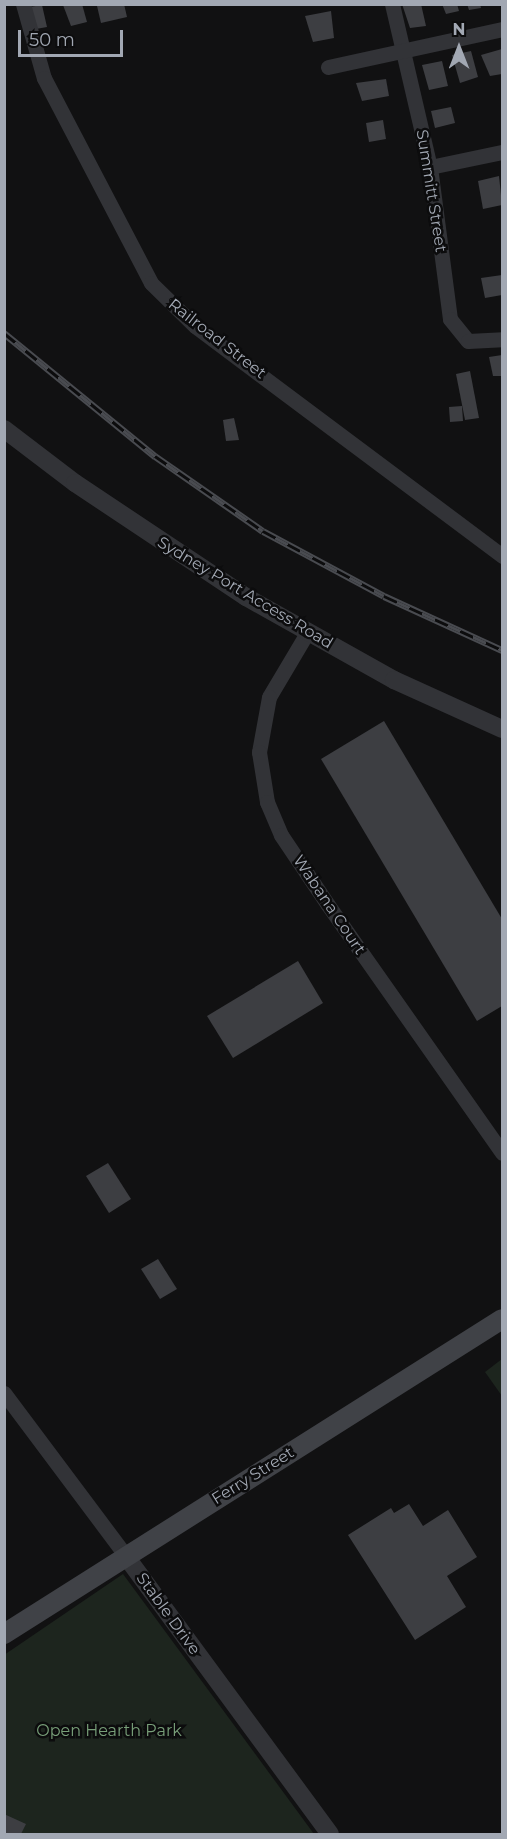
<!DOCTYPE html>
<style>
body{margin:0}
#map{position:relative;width:507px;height:1839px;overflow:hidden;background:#111112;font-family:Montserrat,sans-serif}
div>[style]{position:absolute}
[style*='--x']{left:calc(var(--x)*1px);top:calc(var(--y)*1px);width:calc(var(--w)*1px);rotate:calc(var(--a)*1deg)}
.green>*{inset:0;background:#1d251e}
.building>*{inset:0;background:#3d3e42}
.minor>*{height:15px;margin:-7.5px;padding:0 7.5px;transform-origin:7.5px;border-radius:7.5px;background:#323337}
.tertiary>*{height:18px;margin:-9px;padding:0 9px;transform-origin:9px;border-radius:9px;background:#323337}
.secondary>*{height:20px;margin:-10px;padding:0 10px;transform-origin:10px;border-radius:10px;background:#404247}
.rail>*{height:7px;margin-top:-3.5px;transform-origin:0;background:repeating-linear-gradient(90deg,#0c0c0d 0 14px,#494b50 0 28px);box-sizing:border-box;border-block:2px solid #494b50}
span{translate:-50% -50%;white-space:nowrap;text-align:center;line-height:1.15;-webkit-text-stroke:5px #0c0c0d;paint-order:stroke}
.street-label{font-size:16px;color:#a2a8b3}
.park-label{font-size:16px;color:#789f79}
.frame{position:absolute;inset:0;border:6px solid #a2a8b3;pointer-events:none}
.north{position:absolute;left:429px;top:18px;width:60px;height:60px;-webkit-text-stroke:4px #0c0c0d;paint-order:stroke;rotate:0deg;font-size:16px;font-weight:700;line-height:24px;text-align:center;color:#a2a8b3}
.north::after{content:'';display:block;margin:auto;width:21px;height:27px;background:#a2a8b3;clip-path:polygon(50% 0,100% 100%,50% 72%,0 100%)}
.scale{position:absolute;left:18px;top:30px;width:105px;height:27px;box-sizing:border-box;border:3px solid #a2a8b3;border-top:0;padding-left:8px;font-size:18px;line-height:21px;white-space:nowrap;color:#a2a8b3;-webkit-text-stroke:4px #0c0c0d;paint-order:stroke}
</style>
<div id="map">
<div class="green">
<i style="clip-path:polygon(502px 1359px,502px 1396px,485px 1372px)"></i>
<i style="clip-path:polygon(123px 1574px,314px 1834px,5px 1834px,4px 1655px)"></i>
</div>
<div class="building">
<i style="clip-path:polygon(82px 4px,87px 22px,71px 26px,63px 5px)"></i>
<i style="clip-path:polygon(102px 4px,124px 4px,127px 17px,101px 23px,97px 6px)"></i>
<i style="clip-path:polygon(402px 4px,421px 4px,426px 26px,410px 28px)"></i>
<i style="clip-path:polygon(442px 4px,457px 4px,459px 11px,446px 14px)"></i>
<i style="clip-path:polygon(467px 4px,480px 4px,481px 8px,469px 10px)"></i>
<i style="clip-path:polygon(42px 5px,47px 27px,36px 29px,29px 7px)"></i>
<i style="clip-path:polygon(331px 11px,334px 38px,313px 42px,305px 16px)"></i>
<i style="clip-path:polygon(502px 49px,502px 74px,490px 76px,481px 55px)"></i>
<i style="clip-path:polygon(471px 51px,478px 77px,460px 83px,452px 55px)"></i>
<i style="clip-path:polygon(442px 61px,448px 86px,429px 90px,422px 65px)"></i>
<i style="clip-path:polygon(386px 79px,389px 96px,362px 101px,356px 83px)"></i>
<i style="clip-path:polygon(451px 107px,455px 123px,435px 128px,431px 111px)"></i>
<i style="clip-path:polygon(383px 120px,386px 139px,369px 142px,366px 123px)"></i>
<i style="clip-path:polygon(499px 176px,502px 205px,483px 209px,478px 181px)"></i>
<i style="clip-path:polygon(502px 275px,502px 295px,485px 298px,481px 278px)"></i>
<i style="clip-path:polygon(502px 355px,502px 376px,493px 376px,489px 357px)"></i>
<i style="clip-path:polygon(470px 371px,479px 418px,465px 420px,456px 374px)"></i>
<i style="clip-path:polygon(462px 406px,463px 421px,450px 422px,449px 407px)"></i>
<i style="clip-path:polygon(234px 418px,239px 440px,226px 441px,223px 420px)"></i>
<i style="clip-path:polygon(384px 721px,502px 919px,502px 1006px,477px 1021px,321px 759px)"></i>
<i style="clip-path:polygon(298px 961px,323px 1003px,233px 1058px,207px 1016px)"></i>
<i style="clip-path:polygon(108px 1163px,131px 1199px,109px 1213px,86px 1176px)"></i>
<i style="clip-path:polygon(158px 1259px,177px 1289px,160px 1299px,141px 1269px)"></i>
<i style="clip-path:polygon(409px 1504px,423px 1526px,448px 1510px,477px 1557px,447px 1576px,466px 1607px,415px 1640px,348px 1535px,391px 1508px,394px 1513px)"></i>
<i style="clip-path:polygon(4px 1814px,26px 1824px,21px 1834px,4px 1834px)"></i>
</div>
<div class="minor">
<i style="--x:23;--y:4;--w:77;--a:74.2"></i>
<i style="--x:44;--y:78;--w:231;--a:62.4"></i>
<i style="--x:151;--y:283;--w:62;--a:44.3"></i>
<i style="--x:195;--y:326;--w:384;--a:36.8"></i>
<i style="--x:392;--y:4;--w:167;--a:76.9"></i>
<i style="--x:430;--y:167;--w:153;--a:82.5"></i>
<i style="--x:450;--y:319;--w:28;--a:51"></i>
<i style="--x:468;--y:341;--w:34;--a:-3"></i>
<i style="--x:328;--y:67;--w:178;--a:-12.3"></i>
<i style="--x:430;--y:167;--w:74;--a:-11.8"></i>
<i style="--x:307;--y:633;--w:74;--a:120.7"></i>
<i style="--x:269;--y:697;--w:56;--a:100.3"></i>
<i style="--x:259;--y:752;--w:51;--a:80.9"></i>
<i style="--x:267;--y:802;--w:36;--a:67"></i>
<i style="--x:281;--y:835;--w:84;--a:56.1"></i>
<i style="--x:328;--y:905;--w:303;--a:54.9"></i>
<i style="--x:4;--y:1393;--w:202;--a:53.2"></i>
</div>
<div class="tertiary">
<i style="--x:4;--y:429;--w:89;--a:37.3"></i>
<i style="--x:75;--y:483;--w:206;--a:33.7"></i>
<i style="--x:246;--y:597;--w:170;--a:29.3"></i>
<i style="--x:394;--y:680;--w:119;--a:24.4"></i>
<i style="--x:125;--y:1555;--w:346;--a:53.7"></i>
</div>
<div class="secondary">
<i style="--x:4;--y:1634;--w:589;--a:-32.31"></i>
</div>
<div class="rail">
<i style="--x:4;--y:333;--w:195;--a:39.2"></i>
<i style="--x:155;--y:456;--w:131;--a:34.8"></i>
<i style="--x:263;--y:531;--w:137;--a:28.2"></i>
<i style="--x:384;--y:596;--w:130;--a:24.6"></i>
</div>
<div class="street-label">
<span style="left:431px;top:191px;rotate:81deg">Summitt Street</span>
<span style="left:217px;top:339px;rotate:38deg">Railroad Street</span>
<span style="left:245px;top:593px;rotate:31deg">Sydney Port Access Road</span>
<span style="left:329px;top:905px;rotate:56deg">Wabana Court</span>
<span style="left:253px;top:1476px;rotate:-32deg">Ferry Street</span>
<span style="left:168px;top:1614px;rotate:54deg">Stable Drive</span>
</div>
<div class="park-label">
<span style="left:109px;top:1731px">Open Hearth Park</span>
</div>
<div class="frame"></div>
<div class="north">N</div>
<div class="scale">50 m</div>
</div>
